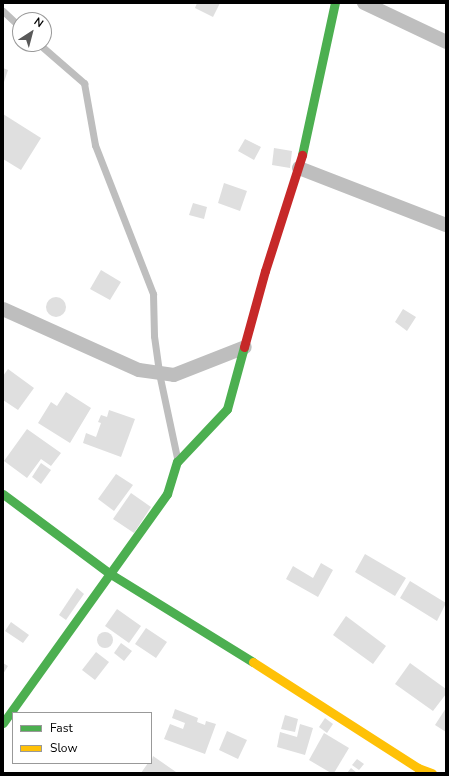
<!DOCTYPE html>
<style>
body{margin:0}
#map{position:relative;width:449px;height:776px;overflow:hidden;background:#fff;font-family:"Nunito Sans",sans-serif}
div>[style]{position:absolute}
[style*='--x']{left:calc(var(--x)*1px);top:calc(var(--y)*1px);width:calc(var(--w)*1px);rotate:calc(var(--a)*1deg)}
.building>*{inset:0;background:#dfdfdf}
.round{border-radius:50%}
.lane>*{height:7px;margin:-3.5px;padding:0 3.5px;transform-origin:3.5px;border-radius:3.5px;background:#bebebe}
.street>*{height:14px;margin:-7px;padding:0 7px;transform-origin:7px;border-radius:7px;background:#bebebe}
.fast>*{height:9px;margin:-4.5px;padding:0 4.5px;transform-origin:4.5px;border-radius:4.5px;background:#4caf50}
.slow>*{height:9px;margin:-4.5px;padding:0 4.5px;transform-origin:4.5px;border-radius:4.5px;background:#ffc107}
.jam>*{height:9px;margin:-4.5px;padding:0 4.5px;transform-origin:4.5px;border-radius:4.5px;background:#c62828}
span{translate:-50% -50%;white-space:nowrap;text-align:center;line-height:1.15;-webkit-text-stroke:4px #fff;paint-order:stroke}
.frame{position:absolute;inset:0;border:4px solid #000;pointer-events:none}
.legend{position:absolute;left:12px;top:712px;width:140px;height:52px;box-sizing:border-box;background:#fff;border:1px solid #999;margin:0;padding:5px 7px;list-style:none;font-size:12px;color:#000}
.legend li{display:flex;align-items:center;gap:8px;height:20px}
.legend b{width:20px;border:1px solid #999}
.north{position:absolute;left:12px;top:12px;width:40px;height:40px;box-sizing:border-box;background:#fff;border:1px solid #999;border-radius:50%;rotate:36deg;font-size:11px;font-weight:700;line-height:16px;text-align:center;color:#000}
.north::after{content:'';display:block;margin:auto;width:14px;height:18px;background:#595959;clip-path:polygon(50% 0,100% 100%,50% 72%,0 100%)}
</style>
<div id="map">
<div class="building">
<i style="clip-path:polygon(197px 3px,220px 3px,213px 17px,195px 8px)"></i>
<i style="clip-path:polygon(3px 68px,8px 70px,3px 85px)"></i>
<i style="clip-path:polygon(3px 114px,41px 138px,21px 170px,3px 159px)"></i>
<i style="clip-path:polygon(245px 139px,261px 147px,254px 160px,238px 151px)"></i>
<i style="clip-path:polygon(274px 148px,292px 151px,290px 168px,272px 165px)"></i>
<i style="clip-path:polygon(224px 183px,247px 191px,240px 211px,218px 203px)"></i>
<i style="clip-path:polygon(193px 203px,207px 207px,204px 219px,189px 215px)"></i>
<i style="clip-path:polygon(101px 270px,121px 282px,110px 300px,90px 289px)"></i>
<i class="round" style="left:46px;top:297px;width:20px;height:20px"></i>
<i style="clip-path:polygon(403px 309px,416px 317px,407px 331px,395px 322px)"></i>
<i style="clip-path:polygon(8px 369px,34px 388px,18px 410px,3px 400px,3px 376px)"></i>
<i style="clip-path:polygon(66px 392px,91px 408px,70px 443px,38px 423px,51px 402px,57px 406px)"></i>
<i style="clip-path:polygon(109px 410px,135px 419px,121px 457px,83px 443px,86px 433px,96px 437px,101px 423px,98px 422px,101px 415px,107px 417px)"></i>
<i style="clip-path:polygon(27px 429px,61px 453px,51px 466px,41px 459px,27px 478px,4px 461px)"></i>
<i style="clip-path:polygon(41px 463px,51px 470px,41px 484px,32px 477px)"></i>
<i style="clip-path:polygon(116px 474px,133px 485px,114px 511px,98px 499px)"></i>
<i style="clip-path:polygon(131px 493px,151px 507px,134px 533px,113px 519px)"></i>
<i style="clip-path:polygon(365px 554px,406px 578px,395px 596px,355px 572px)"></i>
<i style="clip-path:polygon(321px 563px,333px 570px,318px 597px,286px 579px,293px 566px,313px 578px)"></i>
<i style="clip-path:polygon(410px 581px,446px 603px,437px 621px,400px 598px)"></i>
<i style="clip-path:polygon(77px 588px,84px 594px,66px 620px,59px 615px)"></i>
<i style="clip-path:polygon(117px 609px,141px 626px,129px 643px,105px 626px)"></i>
<i style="clip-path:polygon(346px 616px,386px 646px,373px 664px,333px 635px)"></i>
<i style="clip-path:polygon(11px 622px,29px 635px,23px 643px,5px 631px)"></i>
<i style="clip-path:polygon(146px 628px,167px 642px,156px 658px,135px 644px)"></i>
<i class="round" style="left:97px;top:632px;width:16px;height:16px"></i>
<i style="clip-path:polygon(121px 643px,132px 651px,124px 661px,114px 653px)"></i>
<i style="clip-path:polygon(96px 652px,109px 662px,95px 680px,82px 670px)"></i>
<i style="clip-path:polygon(3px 663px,8px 666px,3px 674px)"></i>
<i style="clip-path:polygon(410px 663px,446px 689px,446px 694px,433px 711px,395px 684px)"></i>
<i style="clip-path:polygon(446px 708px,446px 732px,435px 725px)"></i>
<i style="clip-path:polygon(175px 709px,198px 718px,197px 722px,205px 725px,206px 721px,216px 724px,205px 754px,164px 739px,170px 724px,183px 729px,185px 723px,172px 718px)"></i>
<i style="clip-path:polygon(285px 715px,298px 719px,295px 732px,281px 729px)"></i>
<i style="clip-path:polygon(325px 718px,333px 724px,327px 733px,319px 727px)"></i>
<i style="clip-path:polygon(300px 724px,313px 728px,305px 755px,277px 747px,280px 732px,297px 737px)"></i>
<i style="clip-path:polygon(227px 731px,247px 740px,238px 759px,219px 750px)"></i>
<i style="clip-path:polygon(324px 733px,349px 748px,334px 773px,331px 773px,309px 760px)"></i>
<i style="clip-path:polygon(153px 756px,176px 772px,175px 773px,141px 773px,148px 763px,151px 763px)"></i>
<i style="clip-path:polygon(357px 759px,364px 764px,359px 770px,352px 765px)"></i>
<i style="clip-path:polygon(351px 768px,357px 773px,347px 773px)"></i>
</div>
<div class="lane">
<i style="--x:3;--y:11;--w:23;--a:43"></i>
<i style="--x:39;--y:44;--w:60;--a:40.9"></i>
<i style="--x:84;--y:83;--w:63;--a:79.9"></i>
<i style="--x:95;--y:145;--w:160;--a:68.7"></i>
<i style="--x:153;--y:294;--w:42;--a:88.6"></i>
<i style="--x:154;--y:336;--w:37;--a:82"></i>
<i style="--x:159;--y:373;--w:87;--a:78"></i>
</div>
<div class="street">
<i style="--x:364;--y:3;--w:91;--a:25.4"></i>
<i style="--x:299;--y:168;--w:158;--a:21.2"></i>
<i style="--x:3;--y:309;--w:149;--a:24.2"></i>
<i style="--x:139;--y:370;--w:35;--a:8"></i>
<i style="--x:174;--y:375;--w:76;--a:-21.5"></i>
</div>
<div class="fast">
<i style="--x:302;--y:155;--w:156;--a:-77.8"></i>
<i style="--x:3;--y:494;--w:132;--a:36.7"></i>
<i style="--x:109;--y:573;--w:169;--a:31.7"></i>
<i style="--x:3;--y:723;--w:282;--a:-54.4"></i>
<i style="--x:167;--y:494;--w:34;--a:-73"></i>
<i style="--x:177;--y:462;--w:73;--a:-46.7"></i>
<i style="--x:227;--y:409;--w:64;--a:-74.7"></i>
</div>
<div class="slow">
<i style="--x:253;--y:662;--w:196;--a:32.7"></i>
<i style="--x:418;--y:768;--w:15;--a:20"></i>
</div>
<div class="jam">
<i style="--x:244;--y:347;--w:79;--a:-74.6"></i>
<i style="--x:265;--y:271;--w:122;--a:-72.3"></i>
</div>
<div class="frame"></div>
<ul class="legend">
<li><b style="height:5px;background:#4caf50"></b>Fast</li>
<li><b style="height:5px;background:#ffc107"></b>Slow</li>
</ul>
<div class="north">N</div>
</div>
